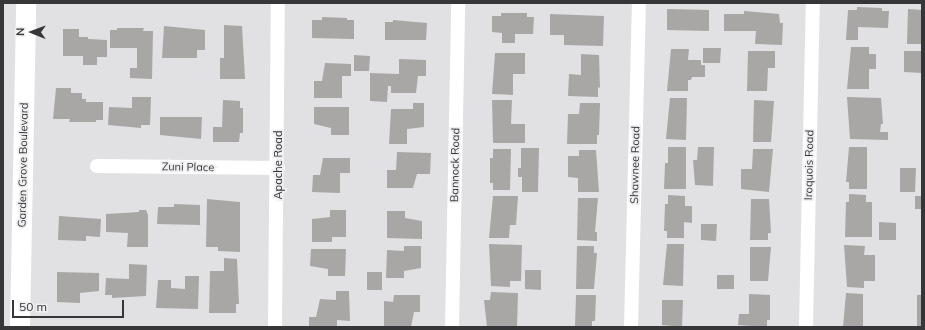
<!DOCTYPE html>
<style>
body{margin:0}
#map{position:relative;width:925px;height:330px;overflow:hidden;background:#e1e1e4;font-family:Mulish,sans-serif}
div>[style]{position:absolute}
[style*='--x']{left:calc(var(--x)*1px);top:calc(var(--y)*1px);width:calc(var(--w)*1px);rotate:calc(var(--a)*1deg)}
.building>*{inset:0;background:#a9a7a5}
.street>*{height:14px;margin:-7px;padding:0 7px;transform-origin:7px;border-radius:7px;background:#fff}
.secondary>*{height:20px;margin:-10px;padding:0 10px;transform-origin:10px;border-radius:10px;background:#fff}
span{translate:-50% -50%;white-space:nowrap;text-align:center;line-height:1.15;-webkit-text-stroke:3.5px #efeff1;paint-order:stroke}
.street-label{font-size:11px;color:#363638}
.frame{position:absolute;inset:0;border:4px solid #363638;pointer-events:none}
.north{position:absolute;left:12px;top:12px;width:40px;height:40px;-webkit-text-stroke:3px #efeff1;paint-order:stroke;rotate:271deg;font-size:11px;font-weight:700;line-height:16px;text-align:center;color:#363638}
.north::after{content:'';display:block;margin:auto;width:14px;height:18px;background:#363638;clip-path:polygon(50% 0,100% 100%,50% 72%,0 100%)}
.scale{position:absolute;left:12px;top:300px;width:112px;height:18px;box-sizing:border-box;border:2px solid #363638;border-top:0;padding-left:5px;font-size:12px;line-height:14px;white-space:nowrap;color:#363638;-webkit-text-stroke:3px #efeff1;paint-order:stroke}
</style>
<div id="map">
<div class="building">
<i style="clip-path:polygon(857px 7px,882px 8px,882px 11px,889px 11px,888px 28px,858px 27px,858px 40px,846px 40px,848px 10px,857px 10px)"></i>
<i style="clip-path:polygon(667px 9px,709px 10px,709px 31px,667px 30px)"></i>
<i style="clip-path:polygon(908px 9px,922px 10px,922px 44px,907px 44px)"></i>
<i style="clip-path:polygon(744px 11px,779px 14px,780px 23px,783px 23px,782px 45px,755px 44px,756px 31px,724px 31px,724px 14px,744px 14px)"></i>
<i style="clip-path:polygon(501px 13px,527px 13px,527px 17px,534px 17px,533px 34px,515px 34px,515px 43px,502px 43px,502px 33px,492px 32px,492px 16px,501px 16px)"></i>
<i style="clip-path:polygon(550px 14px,604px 16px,603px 46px,564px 45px,564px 35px,550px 35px)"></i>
<i style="clip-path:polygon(322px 17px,347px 18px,347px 20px,354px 20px,354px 39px,312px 38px,312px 20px,322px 20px)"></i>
<i style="clip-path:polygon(393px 20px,427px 23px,426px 40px,385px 40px,385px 22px,393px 22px)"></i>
<i style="clip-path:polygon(224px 25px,242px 26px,245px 79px,220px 79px,220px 58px,224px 58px)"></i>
<i style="clip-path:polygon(164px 26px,205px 30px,205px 50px,197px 50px,197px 58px,162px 58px)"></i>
<i style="clip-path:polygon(117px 28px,144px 28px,143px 31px,153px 31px,152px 79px,130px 78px,130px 68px,137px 68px,137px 48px,110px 48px,110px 30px,117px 30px)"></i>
<i style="clip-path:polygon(63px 29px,79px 29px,79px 37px,88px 37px,88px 39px,107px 40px,107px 57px,97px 57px,97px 65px,83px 65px,83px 56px,63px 56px)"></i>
<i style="clip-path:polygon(851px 47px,869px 47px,869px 54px,876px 54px,876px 69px,869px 69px,869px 89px,847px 89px)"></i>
<i style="clip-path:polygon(703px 48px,721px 48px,720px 63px,703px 63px)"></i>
<i style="clip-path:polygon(671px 49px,689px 49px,688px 60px,701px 60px,701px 65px,705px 65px,705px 77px,692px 77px,691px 80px,688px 80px,688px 91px,667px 91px)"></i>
<i style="clip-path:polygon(748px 51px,775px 51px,775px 68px,768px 68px,767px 91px,747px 91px)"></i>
<i style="clip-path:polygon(904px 51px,922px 51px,922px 73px,904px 72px)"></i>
<i style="clip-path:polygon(495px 53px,525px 53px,525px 74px,513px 74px,513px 95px,492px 94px)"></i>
<i style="clip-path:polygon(581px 54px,599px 55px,600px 88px,598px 87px,598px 97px,568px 96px,569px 74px,581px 75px)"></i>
<i style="clip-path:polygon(354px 55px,370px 56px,369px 71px,354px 71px)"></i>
<i style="clip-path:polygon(399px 59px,426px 60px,426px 76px,418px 76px,416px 93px,391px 93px,391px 86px,388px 86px,387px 102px,370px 101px,370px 73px,399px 74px)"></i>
<i style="clip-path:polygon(325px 63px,351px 64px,351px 76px,342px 76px,342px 98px,314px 98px,314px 81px,322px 81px)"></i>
<i style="clip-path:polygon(56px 88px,71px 88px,71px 93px,82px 93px,82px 99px,86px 99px,86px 102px,103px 102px,103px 120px,96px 120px,96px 122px,69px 122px,70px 119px,53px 119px)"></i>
<i style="clip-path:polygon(132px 97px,151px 97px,150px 125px,141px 125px,141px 128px,108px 125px,109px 107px,132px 108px)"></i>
<i style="clip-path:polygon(847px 97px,881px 98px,883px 124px,881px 124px,880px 132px,888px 132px,888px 140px,850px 139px)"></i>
<i style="clip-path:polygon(670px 98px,687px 98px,686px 140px,666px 139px)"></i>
<i style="clip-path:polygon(223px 100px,240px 101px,240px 108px,243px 108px,243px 133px,240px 133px,239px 142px,213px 142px,213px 127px,222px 127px)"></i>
<i style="clip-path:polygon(492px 100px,512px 100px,511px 124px,525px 124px,525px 143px,493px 143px)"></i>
<i style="clip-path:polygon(754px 100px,774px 101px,771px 142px,753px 142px)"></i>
<i style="clip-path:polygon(413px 103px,424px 103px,424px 127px,407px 129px,407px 144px,389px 144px,391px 109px,413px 109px)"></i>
<i style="clip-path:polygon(580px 103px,600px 103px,599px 135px,597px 135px,597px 144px,567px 144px,568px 114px,579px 114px)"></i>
<i style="clip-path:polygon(314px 107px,349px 107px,349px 135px,331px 135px,331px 128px,314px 124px)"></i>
<i style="clip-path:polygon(160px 117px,202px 117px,201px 139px,160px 135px)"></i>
<i style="clip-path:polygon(668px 147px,686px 147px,686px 189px,664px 189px,665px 163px,668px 163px)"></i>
<i style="clip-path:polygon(698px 147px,714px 147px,713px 186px,695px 185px,693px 160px,697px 160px)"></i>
<i style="clip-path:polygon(849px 147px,867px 147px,867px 189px,849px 189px,849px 182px,846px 182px)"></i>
<i style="clip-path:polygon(521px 148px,539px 148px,538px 192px,522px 192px,522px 177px,518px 177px,518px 168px,521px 168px)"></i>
<i style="clip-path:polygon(493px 149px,511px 149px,510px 190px,493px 190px,493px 183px,490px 183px,490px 158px,493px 158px)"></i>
<i style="clip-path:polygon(753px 149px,773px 149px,769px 192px,741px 189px,741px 169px,752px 169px)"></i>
<i style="clip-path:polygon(579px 150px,596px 150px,599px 192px,578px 192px,578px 178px,568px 177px,568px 156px,579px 156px)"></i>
<i style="clip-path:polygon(397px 152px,431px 153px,430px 174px,417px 174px,413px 188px,387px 188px,387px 170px,396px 170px)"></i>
<i style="clip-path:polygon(323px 158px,350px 158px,350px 173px,340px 173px,340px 193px,312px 192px,313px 175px,320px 175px)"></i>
<i style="clip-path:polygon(900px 168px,916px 168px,915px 192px,900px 192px)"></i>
<i style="clip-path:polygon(849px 194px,866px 195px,866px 202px,872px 202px,872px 237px,845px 237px,846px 202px,849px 202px)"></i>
<i style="clip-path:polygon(668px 195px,685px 196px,685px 206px,692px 206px,692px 223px,684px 222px,684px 238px,667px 238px,667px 231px,664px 231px,665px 204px,668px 204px)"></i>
<i style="clip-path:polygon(493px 196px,518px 196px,516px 225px,510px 225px,509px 238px,489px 238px)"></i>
<i style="clip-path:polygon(915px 196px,922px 196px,922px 209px,915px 209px)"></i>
<i style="clip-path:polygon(578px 198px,598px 198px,595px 232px,597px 232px,597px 241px,577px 240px)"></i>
<i style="clip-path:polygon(207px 199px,240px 202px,240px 252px,218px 251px,218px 247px,206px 247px)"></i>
<i style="clip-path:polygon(751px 199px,769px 199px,771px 233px,768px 233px,768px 240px,750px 240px)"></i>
<i style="clip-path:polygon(174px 204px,200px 205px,200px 225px,157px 224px,158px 207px,174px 207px)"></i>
<i style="clip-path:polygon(139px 210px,146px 210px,148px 215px,148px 247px,127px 247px,128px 233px,106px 232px,106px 214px,139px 212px)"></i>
<i style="clip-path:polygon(330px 210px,346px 210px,346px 237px,332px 237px,332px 242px,312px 242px,312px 219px,330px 217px)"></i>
<i style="clip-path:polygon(387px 211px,405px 211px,405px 218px,422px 221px,422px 239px,387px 238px)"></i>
<i style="clip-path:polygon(59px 216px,101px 219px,100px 237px,86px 236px,86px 241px,58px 240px)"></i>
<i style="clip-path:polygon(879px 222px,896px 223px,896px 240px,879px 240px)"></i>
<i style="clip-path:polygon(701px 224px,717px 224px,716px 241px,701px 240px)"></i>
<i style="clip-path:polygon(489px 244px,522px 245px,521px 281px,510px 281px,510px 287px,491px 286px)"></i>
<i style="clip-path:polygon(667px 244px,684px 244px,683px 286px,663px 285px)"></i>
<i style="clip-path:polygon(844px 245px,865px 246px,864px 255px,875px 255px,875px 281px,864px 281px,864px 288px,847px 287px)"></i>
<i style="clip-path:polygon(404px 246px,421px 246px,421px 268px,404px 271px,404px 278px,386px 278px,387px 250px,404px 251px)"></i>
<i style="clip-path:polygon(577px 246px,594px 246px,594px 253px,597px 253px,594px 289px,576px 289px)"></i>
<i style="clip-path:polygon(750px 247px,771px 247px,768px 281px,750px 281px)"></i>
<i style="clip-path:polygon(311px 249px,346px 249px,345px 276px,328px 276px,328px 269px,310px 266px)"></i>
<i style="clip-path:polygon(224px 258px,237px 259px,239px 304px,236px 304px,236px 313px,209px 313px,210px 271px,224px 271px)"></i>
<i style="clip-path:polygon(129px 264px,147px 265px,146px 296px,112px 298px,112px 295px,105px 295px,106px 278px,129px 279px)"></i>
<i style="clip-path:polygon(525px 270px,541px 270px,541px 290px,525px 289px)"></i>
<i style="clip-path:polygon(57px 272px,99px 273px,99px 291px,80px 293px,80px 303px,57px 302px)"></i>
<i style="clip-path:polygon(367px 272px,382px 272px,382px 290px,367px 290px)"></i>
<i style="clip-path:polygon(717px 275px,734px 275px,734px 289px,717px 289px)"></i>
<i style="clip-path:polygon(185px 276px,199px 276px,198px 309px,156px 308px,158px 280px,171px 280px,171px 288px,185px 289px)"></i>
<i style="clip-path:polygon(336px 291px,349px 291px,350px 321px,337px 320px,337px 327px,309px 327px,309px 317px,316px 317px,320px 299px,336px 300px)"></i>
<i style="clip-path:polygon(491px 292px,518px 293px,517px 327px,487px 327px,484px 300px,490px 300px)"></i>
<i style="clip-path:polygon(846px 293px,863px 294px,863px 327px,843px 327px)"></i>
<i style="clip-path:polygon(749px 294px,770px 295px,770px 320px,767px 320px,767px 327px,738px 325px,739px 314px,749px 314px)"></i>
<i style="clip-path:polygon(394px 295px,420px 295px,420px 312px,414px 312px,411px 327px,384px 327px,384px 301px,393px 302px)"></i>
<i style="clip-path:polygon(576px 295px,596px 295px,595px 321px,592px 321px,592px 327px,575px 327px)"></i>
<i style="clip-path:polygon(917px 295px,922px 295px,922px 327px,917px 327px)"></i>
<i style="clip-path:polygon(662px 300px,683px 300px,682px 327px,662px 325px)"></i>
</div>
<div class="street">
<i style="--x:97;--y:166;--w:181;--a:0.6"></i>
<i style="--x:275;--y:327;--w:324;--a:-89.5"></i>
<i style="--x:452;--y:327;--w:324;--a:-88.9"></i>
<i style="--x:631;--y:327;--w:324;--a:-88.6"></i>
<i style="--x:806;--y:327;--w:324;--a:-88.8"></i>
</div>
<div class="secondary">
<i style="--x:20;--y:327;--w:324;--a:-88.9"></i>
</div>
<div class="street-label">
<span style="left:23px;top:165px;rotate:-89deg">Garden Grove Boulevard</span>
<span style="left:278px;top:165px;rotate:-90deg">Apache Road</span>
<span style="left:455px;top:165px;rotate:-89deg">Bannock Road</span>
<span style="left:635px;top:165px;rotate:-89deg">Shawnee Road</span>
<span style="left:809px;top:165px;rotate:-89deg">Iroquois Road</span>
<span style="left:188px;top:167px;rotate:1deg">Zuni Place</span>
</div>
<div class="frame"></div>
<div class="north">N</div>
<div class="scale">50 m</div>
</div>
